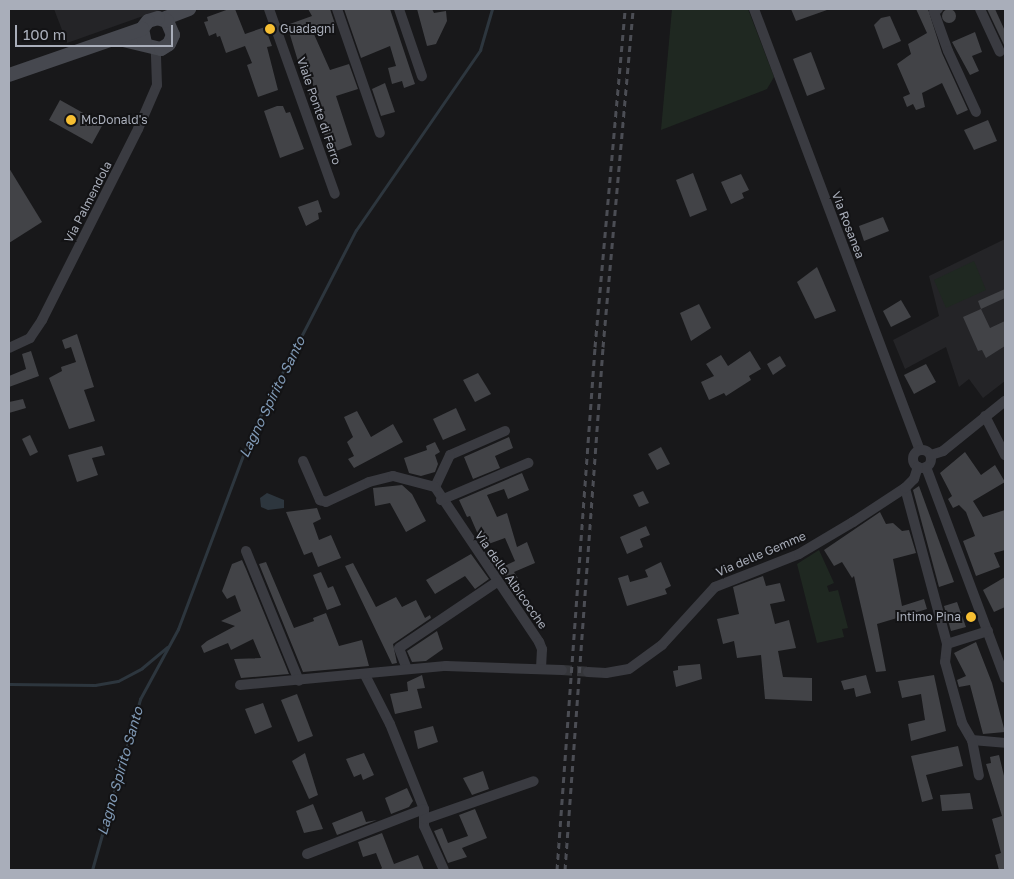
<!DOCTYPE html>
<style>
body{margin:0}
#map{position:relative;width:1014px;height:879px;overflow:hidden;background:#18181a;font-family:"Golos Text",sans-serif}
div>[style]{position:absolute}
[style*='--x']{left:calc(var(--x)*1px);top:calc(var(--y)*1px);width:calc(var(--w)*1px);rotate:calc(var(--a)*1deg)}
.built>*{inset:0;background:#242427}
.green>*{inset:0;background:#1f2821}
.water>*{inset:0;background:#2d363e}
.stream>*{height:3px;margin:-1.5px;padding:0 1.5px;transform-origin:1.5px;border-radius:1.5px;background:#2d363e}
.building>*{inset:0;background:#424347}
.round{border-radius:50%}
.minor-tunnel>*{height:10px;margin-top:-5px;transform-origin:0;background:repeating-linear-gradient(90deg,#35363a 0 10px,transparent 0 15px)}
.minor>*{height:10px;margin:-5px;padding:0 5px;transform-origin:5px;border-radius:5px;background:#3a3b41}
.minor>.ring{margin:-5px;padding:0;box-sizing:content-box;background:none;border:10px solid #3a3b41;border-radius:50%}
.secondary>*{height:14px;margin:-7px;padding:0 7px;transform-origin:7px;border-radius:7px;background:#46484f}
.rail>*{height:3px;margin-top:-1.5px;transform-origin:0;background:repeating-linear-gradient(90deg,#4b4d54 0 6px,transparent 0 11px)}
.dots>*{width:14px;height:14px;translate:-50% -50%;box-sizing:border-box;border:2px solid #131315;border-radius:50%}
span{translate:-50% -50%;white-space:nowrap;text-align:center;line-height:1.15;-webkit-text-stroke:4px #131315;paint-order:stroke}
.poi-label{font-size:12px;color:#a9aeba}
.left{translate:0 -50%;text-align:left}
.right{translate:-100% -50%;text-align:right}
.street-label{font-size:12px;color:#a9aeba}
.water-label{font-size:14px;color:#809ab6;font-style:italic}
.frame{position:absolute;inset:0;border:10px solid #a9aeba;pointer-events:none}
.scale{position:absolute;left:15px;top:25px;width:158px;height:22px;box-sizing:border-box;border:2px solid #a9aeba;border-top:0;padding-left:6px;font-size:15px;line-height:18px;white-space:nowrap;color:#a9aeba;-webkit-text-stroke:4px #131315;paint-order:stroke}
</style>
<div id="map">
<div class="built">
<i style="clip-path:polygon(54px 9px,163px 9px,67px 43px)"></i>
<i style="clip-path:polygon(1005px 239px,1005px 381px,983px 398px,969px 379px,959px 387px,946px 347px,905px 369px,893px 340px,939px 316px,929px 276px)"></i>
</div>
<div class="green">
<i style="clip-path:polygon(672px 9px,748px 9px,774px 77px,767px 89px,661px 130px)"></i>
<i style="clip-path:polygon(974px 261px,986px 290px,946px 308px,934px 280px)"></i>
<i style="clip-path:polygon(819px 550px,834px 583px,827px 586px,829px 592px,838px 590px,848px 628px,842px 629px,844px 637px,817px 643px,797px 564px)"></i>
</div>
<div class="water">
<i style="clip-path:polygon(267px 493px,284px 500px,284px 508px,268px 510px,261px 507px,260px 498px)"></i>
</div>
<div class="stream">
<i style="--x:9;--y:684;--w:86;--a:0.7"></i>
<i style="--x:95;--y:685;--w:23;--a:-10"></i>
<i style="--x:118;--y:681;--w:27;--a:-28"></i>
<i style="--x:142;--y:668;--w:33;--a:-40"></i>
<i style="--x:92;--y:870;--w:178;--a:-74.3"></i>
<i style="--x:140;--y:699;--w:80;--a:-61.5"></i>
<i style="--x:178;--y:629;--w:208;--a:-69.5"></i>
<i style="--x:251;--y:434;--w:229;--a:-62.8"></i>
<i style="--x:356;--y:230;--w:219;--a:-55.4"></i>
<i style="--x:480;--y:50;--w:43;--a:-73.7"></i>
</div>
<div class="building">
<i style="clip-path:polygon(229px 9px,235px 9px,245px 34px,265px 27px,272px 46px,267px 47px,278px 90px,258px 97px,247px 65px,252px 63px,245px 46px,226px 53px,220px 36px,217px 37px,216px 33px,209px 36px,204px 22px,208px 21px,207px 17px)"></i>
<i style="clip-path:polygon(308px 9px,330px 9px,335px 24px,313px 32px,330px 70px,349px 64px,358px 89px,336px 96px,352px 145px,331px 153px,309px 93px,315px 91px,311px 79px,304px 81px,287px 25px,312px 16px)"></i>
<i style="clip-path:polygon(344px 9px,390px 9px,415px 84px,404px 88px,402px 81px,392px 84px,388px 68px,396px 66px,390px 46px,361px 58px)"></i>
<i style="clip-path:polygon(417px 9px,432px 9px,434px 13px,446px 11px,447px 21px,436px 44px,427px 46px)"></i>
<i style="clip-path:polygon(791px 9px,827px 9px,827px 10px,796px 21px)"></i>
<i style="clip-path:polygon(916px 9px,928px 9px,942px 53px,968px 110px,957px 115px,942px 83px,922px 93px,925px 107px,916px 110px,913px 104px,907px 107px,903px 97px,910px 94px,897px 64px,911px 54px,908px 44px,927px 33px)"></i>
<i style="clip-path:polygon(987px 9px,995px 9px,1005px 31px,1005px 47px)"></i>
<i class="round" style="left:942px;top:9px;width:14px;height:14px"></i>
<i style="clip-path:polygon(890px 16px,901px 41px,883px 49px,874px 25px,881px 18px)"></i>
<i style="clip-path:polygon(975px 32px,982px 52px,972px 56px,979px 71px,970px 75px,952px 42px)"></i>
<i style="clip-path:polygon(811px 52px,825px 89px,807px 96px,793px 59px)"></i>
<i style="clip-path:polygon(385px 83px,395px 112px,381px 116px,372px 89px)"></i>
<i style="clip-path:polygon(60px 100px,103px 124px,92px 144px,49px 120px)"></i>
<i style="clip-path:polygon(277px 106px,283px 106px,286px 113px,290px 112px,304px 149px,280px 158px,264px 111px)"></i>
<i style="clip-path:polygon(988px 120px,997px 141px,974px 150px,964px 130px)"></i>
<i style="clip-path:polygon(9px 168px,42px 222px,9px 243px)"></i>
<i style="clip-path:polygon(693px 173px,707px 210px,690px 217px,676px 180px)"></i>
<i style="clip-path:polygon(741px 174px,749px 190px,742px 193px,744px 198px,731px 204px,721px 182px)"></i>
<i style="clip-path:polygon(318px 200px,322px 212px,318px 213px,319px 219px,306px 226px,298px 207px)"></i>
<i style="clip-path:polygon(883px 217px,889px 231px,864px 241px,859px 226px)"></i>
<i style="clip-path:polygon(817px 267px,836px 311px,815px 319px,797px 282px)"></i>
<i style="clip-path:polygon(1005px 289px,1005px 298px,981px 309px,978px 301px)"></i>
<i style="clip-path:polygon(901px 300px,911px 317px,891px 327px,883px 311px)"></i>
<i style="clip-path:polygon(699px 304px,711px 328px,691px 341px,680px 313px)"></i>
<i style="clip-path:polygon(981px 309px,990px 328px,1005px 321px,1005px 346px,986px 358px,982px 350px,978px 351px,963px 317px)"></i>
<i style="clip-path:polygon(77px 334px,94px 387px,84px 390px,95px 421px,69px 429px,49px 378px,62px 371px,61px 367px,76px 362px,71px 347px,65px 349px,62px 340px)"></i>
<i style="clip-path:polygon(31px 351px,39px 376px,9px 387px,9px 376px,26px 369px,22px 354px)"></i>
<i style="clip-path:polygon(750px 351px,761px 369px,749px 376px,751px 380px,726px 396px,724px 393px,709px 400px,701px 382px,714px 376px,706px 364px,721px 355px,728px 366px)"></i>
<i style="clip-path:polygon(780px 356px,786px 366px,773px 375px,767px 364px)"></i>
<i style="clip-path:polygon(926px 364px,936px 382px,914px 394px,904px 375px)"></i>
<i style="clip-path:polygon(478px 373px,491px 394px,475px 402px,463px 380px)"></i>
<i style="clip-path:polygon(23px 399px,26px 408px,9px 413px,9px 402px)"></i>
<i style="clip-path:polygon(456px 408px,466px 430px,443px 440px,433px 419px)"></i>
<i style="clip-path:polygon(357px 411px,371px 437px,393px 424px,403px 442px,354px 468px,348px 459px,354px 456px,347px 442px,353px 437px,344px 417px)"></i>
<i style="clip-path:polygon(30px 435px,38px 452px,30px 456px,22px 439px)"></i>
<i style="clip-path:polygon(509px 437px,513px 448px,495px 456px,500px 468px,473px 479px,464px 457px)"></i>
<i style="clip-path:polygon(435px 442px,440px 452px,435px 455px,438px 464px,435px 472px,421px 476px,409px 473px,404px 458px,427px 450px,426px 446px)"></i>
<i style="clip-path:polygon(102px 446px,105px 455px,92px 458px,98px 475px,77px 482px,68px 455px)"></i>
<i style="clip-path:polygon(661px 447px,670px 464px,657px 470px,648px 454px)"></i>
<i style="clip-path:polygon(965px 452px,981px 475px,995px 465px,1005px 482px,973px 501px,983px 517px,1005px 510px,1005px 550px,994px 553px,1000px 567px,976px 576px,963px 541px,975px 536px,966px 512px,959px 505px,953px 508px,948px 499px,952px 496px,940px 473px)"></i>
<i style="clip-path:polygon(522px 473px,529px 490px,508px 499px,504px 489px,487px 495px,497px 517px,507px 513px,517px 547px,527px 542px,535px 563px,514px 572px,518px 578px,509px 584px,498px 569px,515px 561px,505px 538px,483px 546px,470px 516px,467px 517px,459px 500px)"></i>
<i style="clip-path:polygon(402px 485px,412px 494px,426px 521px,406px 532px,390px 503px,375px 506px,373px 488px)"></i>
<i style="clip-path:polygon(919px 486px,954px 582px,939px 587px,913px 490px)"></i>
<i style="clip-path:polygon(643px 491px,649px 503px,639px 507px,633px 495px)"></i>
<i style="clip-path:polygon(317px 508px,321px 519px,313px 523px,319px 540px,331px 535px,341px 558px,318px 567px,312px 552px,304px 555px,286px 512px)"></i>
<i style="clip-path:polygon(880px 512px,886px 524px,893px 523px,902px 531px,909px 530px,916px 553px,893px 559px,902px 606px,924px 599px,927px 609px,877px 624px,886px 671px,876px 672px,854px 576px,852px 578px,842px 562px,834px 566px,824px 550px)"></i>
<i style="clip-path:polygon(646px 526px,650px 535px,640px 539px,643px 547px,627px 554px,620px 537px)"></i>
<i style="clip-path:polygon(471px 554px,489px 579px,475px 589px,465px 576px,435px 594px,426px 580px)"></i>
<i style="clip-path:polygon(242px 560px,246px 569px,289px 674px,241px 678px,234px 659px,261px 658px,253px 639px,231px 650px,228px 643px,204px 653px,201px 646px,207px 641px,235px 626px,221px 621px,241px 611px,235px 595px,227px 599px,222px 591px,232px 564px)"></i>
<i style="clip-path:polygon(266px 562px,294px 628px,314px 621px,313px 618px,326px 613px,339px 646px,362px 640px,369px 666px,303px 672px,259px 564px)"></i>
<i style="clip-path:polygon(661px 562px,671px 586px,665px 589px,667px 594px,627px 606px,618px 578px,628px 575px,630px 582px,648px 577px,645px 570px)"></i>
<i style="clip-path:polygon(353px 563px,376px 607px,396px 597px,402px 607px,416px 600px,425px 618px,430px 615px,431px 618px,393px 644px,397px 663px,392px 664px,345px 566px)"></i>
<i style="clip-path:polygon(321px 572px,328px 588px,333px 586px,341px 605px,327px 610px,313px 575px)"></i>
<i style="clip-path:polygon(763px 576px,766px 586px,780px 583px,785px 601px,770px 604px,775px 624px,789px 620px,796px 648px,778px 651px,783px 677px,812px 678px,812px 701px,765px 699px,761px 655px,737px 658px,734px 641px,723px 644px,717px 619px,739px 614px,733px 587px)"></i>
<i style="clip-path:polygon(1005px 577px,1005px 607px,994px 612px,983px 590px)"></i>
<i style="clip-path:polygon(957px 602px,966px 627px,951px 631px,944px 606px)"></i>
<i style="clip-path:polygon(437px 631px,443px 649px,426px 661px,412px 662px,407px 651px)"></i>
<i style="clip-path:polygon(976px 642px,992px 683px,1005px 732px,983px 734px,970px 685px,959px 687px,957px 680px,966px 676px,954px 653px)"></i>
<i style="clip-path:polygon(700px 664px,702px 679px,676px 687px,673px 671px,678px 670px,678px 666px)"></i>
<i style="clip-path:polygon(422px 675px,425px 688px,417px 689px,422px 708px,395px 714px,390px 694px,408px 691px,407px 682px)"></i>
<i style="clip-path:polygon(866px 675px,871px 693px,856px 697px,854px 688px,844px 690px,841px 681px)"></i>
<i style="clip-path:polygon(934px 675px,946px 731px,911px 741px,908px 724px,925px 720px,921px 694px,902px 698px,898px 681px)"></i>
<i style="clip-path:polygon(297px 694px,313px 736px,298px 742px,281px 700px)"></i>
<i style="clip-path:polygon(263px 703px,272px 727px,255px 734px,245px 709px)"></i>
<i style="clip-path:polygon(433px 726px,438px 742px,418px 749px,414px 731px)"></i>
<i style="clip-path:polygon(958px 746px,963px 766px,926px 775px,933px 799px,922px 802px,911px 756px)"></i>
<i style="clip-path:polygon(305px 753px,318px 795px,309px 799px,292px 761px)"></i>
<i style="clip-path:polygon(364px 753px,374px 775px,363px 780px,361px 774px,354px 777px,346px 759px)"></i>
<i style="clip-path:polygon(999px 755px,1005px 780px,1005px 870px,999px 870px,995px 855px,1001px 853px,992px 819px,1002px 816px,986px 764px,991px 763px,990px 757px)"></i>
<i style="clip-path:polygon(483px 771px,489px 789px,472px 795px,463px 778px)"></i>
<i style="clip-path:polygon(407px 788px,413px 801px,409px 807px,391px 814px,385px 798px)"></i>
<i style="clip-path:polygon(970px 793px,973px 809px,942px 811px,940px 795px)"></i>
<i style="clip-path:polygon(313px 804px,323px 829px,304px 833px,296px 811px)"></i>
<i style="clip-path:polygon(475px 809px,487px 838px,462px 848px,467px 857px,448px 863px,434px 831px,442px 828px,448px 843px,468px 836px,459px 815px)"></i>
<i style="clip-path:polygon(362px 811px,366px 822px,377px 820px,337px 835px,332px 823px)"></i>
<i style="clip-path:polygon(382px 833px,394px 864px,418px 855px,424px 870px,380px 870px,382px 868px,376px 853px,363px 857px,358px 842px)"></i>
</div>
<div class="minor-tunnel">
<i style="--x:562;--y:670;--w:26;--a:4"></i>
</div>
<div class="minor">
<i style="--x:269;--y:9;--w:196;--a:70.4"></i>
<i style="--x:337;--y:9;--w:131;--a:70.9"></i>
<i style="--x:399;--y:9;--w:71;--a:71.1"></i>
<i style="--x:754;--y:9;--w:471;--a:69.4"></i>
<i style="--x:938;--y:9;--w:5;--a:143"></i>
<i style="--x:934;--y:12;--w:41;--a:70.3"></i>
<i style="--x:948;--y:51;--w:67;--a:65.3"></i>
<i style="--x:980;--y:9;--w:47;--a:65.1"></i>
<i style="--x:9;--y:348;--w:23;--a:-25"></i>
<i style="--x:30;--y:338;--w:22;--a:-56"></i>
<i style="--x:42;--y:320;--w:214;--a:-63.3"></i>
<i style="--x:138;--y:129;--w:48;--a:-66.6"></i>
<i style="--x:157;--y:85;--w:36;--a:-92"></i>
<i style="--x:985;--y:416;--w:44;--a:62.9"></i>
<i style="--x:505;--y:431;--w:60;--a:156.4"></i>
<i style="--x:450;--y:455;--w:35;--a:115"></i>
<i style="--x:435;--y:487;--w:187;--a:56.1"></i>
<i style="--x:539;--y:642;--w:8;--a:67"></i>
<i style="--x:542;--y:649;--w:19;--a:93"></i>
<i class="ring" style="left:913px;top:450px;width:8px;height:8px"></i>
<i style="--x:931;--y:455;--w:13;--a:-18"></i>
<i style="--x:943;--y:451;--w:80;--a:-38.9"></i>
<i style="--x:303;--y:461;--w:43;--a:66.4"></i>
<i style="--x:320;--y:500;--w:6;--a:18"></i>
<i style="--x:326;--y:502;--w:47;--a:-24.9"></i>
<i style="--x:369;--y:482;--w:25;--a:-14"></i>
<i style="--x:393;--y:476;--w:43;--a:14.7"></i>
<i style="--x:926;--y:467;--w:225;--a:69.5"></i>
<i style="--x:905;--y:488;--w:162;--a:74.9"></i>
<i style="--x:947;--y:644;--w:43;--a:-17.6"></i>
<i style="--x:441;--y:500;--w:95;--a:-23"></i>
<i style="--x:246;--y:551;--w:140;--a:67.8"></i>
<i style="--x:947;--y:644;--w:18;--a:96"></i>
<i style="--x:945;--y:662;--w:63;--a:74.4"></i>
<i style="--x:962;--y:723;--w:20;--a:60"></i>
<i style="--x:972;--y:740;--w:33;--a:5"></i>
<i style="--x:407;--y:669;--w:22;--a:-111"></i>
<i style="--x:399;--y:648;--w:118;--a:-34"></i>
<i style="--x:588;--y:672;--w:18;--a:3"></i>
<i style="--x:606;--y:673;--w:23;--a:-10"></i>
<i style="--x:629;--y:669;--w:41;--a:-36"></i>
<i style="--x:662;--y:645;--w:79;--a:-47.6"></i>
<i style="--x:715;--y:587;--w:90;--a:-21.4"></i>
<i style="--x:799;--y:554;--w:63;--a:-30.7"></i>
<i style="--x:853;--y:522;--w:62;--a:-33.2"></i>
<i style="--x:905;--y:488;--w:13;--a:-45"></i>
<i style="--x:914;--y:479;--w:13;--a:-72"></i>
<i style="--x:365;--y:675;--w:55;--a:63"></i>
<i style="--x:390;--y:724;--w:92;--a:68.2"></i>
<i style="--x:424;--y:809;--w:17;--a:90"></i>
<i style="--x:424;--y:826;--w:48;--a:65.6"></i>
<i style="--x:240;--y:685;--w:207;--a:-5.3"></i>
<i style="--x:446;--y:666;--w:116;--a:2"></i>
<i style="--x:972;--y:740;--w:36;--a:79"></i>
<i style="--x:425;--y:819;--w:115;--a:-19.2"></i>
<i style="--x:307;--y:854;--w:125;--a:-21"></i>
</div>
<div class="secondary">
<i style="--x:163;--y:19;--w:28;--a:-21"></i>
<i style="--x:119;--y:39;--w:43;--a:13.4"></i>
<i style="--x:161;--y:49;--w:9;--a:-32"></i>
<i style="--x:169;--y:44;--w:10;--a:-66"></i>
<i style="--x:173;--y:35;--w:15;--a:-113"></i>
<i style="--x:167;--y:21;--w:9;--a:-162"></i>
<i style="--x:158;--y:18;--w:10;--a:163"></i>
<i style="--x:148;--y:21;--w:10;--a:127"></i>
<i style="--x:142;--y:29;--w:14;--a:78"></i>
<i style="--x:9;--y:75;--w:141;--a:-19.1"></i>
</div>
<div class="rail">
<i style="--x:557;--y:870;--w:524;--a:-85.84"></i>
<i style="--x:595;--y:347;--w:339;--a:-84.9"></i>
<i style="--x:565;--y:870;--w:524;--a:-85.84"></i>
<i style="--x:603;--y:347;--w:339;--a:-84.9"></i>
</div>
<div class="dots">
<i style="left:270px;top:29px;background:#f7bf32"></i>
<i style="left:71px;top:120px;background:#f7bf32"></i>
<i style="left:971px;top:617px;background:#f7bf32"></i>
</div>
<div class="poi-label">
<span class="left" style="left:280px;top:29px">Guadagni</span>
<span class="left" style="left:81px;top:120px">McDonald's</span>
<span class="right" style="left:961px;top:617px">Intimo Pina</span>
</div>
<div class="street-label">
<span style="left:319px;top:111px;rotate:71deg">Viale Ponte di Ferro</span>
<span style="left:88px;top:202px;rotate:-63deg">Via Palmendola</span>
<span style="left:848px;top:225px;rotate:69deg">Via Rosanea</span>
<span style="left:761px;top:554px;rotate:-23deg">Via delle Gemme</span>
<span style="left:511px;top:580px;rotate:55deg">Via delle Albicocche</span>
</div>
<div class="water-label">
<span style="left:272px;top:397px;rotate:-64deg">Lagno Spirito Santo</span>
<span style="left:120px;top:771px;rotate:-74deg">Lagno Spirito Santo</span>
</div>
<div class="frame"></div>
<div class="scale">100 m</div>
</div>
